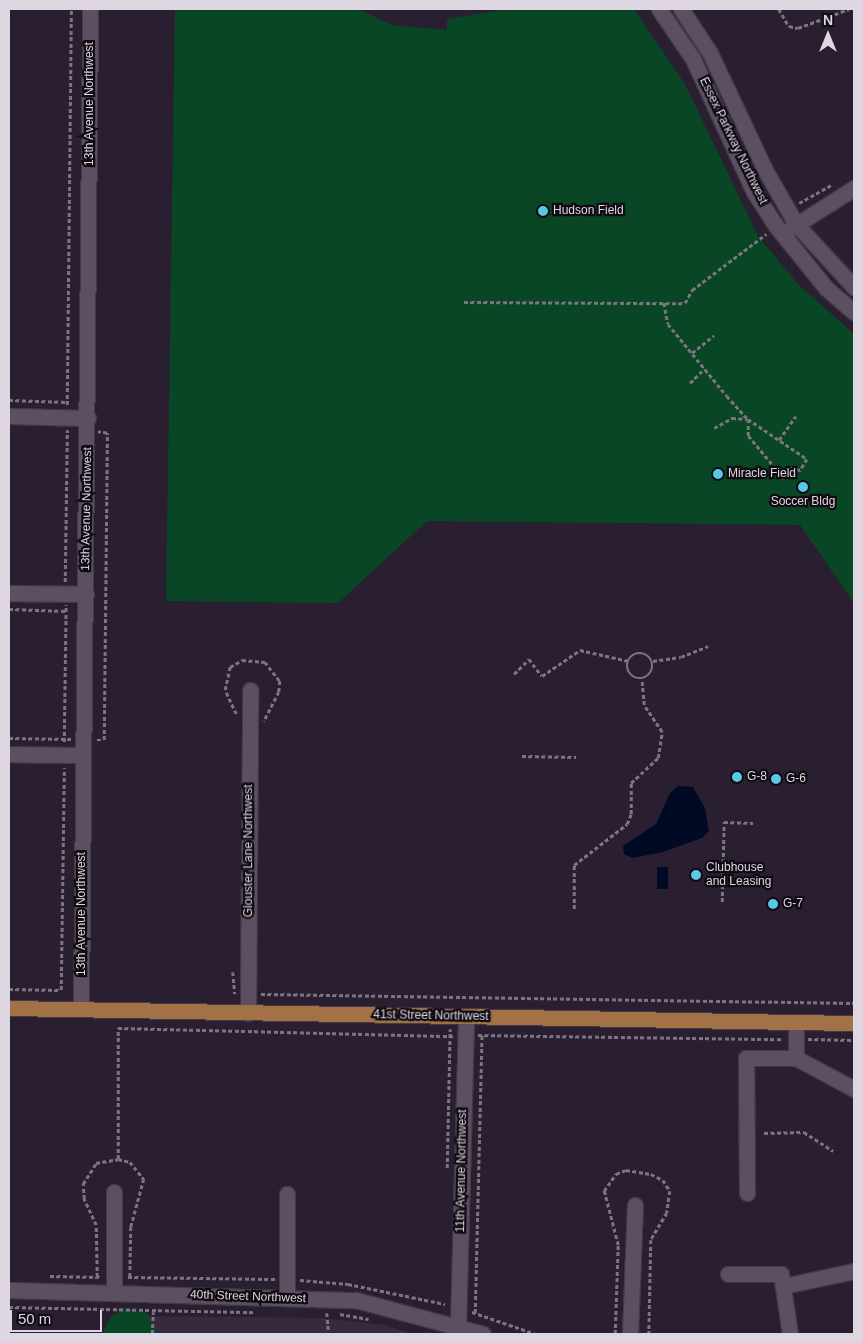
<!DOCTYPE html>
<html>
<head>
<meta charset="utf-8">
<style>
	body { margin:0 }
	#map { position:relative; width:863px; height:1343px; overflow:hidden; background:#2a1f30; font-family:Helvetica,sans-serif }
	div>[style] { position:absolute }
	[style*='--x'] { left:calc(var(--x)*1px); top:calc(var(--y)*1px); width:calc(var(--w)*1px); rotate:calc(var(--a)*1deg) }
	.built>* { inset:0; background:#38293f }
	.green>* { inset:0; background:#094625 }
	.water>* { inset:0; background:#000a25 }
	.path>* { height:2.5px; margin-top:-1.25px; transform-origin:0; background:repeating-linear-gradient(90deg,#7d7482 0 4px,transparent 0 6.5px) }
	.path>.ring { margin:-1.25px; padding:0; box-sizing:content-box; background:none; border:2.5px solid #7d7482; border-radius:50% }
	.roads { filter:drop-shadow(1px 0 #443947) drop-shadow(-1px 0 #443947) drop-shadow(0 1px #443947) drop-shadow(0 -1px #443947) }
	.minor>* { height:15px; margin:-7.5px; padding:0 7.5px; transform-origin:7.5px; border-radius:7.5px; background:#5c4f62 }
	.major>* { height:15px; margin:-7.5px; padding:0 7.5px; transform-origin:7.5px; border-radius:7.5px; background:#a27246 }
	.dots>* { width:14px; height:14px; translate:-50% -50%; box-sizing:border-box; border:2px solid #100b12; border-radius:50% }
	span { translate:-50% -50%; white-space:nowrap; text-align:center; line-height:1.15; -webkit-text-stroke:4.5px #100b12; paint-order:stroke }
	.street-label { font-size:12px; color:#ded6e1 }
	.poi-label { font-size:12px; color:#ded6e1 }
	.left { translate:0 -50%; text-align:left }
	.frame { position:absolute; inset:0; border:10px solid #ded6e1; pointer-events:none }
	.north { position:absolute; left:803px; top:10px; width:50px; height:50px; -webkit-text-stroke:4px #100b12; paint-order:stroke; rotate:0deg; font-size:14px; font-weight:700; line-height:20px; text-align:center; color:#ded6e1 }
	.north::after { content:''; display:block; margin:auto; width:18px; height:22px; background:#ded6e1; clip-path:polygon(50% 0,100% 100%,50% 72%,0 100%) }
	.scale { position:absolute; left:10px; top:1310px; width:92px; height:22px; box-sizing:border-box; border:2px solid #ded6e1; border-top:0; padding-left:6px; font-size:15px; line-height:18px; white-space:nowrap; color:#ded6e1; -webkit-text-stroke:4px #100b12; paint-order:stroke }
</style>
</head>
<body>
<div id="map">
	<div class="built">
		<i style="clip-path:polygon(133px 1316px,321px 1318px,386px 1325px,412px 1334px,133px 1334px)"></i>
	</div>
	<div class="green">
		<i style="clip-path:polygon(175px 9px,358px 9px,392px 25px,447px 30px,447px 19px,508px 9px,634px 9px,685px 84px,758px 236px,798px 284px,854px 334px,854px 603px,800px 525px,427px 521px,338px 603px,166px 601px)"></i>
		<i style="clip-path:polygon(124px 1308px,147px 1313px,158px 1334px,102px 1334px,111px 1317px)"></i>
	</div>
	<div class="water">
		<i style="clip-path:polygon(678px 786px,693px 787px,705px 808px,709px 831px,702px 838px,663px 852px,633px 858px,624px 854px,623px 846px,656px 824px,670px 793px)"></i>
		<i style="clip-path:polygon(657px 867px,668px 867px,668px 889px,657px 889px)"></i>
	</div>
	<div class="path">
		<i style="--x:779;--y:9;--w:20;--a:60"></i>
		<i style="--x:789;--y:26;--w:9;--a:13"></i>
		<i style="--x:798;--y:28;--w:54;--a:-20.4"></i>
		<i style="--x:799;--y:203;--w:37;--a:-29"></i>
		<i style="--x:464;--y:302;--w:221;--a:0.3"></i>
		<i style="--x:685;--y:303;--w:15;--a:-62"></i>
		<i style="--x:692;--y:290;--w:93;--a:-37.1"></i>
		<i style="--x:664;--y:303;--w:21;--a:79"></i>
		<i style="--x:668;--y:324;--w:93;--a:50.7"></i>
		<i style="--x:727;--y:396;--w:31;--a:48"></i>
		<i style="--x:748;--y:419;--w:71;--a:34.1"></i>
		<i style="--x:807;--y:459;--w:14;--a:120"></i>
		<i style="--x:800;--y:471;--w:9;--a:-153"></i>
		<i style="--x:792;--y:467;--w:14;--a:124"></i>
		<i style="--x:784;--y:479;--w:56;--a:-129.9"></i>
		<i style="--x:748;--y:436;--w:17;--a:-90"></i>
		<i style="--x:692;--y:353;--w:28;--a:-39"></i>
		<i style="--x:690;--y:383;--w:20;--a:-45"></i>
		<i style="--x:9;--y:400;--w:58;--a:2"></i>
		<i style="--x:67;--y:405;--w:396;--a:-89.4"></i>
		<i style="--x:714;--y:428;--w:21;--a:-29"></i>
		<i style="--x:732;--y:418;--w:15;--a:4"></i>
		<i style="--x:779;--y:440;--w:29;--a:-55"></i>
		<i style="--x:65;--y:582;--w:152;--a:-89.2"></i>
		<i style="--x:9;--y:609;--w:57;--a:2"></i>
		<i class="ring" style="left:627px;top:653px;width:23.5px;height:23.5px"></i>
		<i style="--x:653;--y:661;--w:28;--a:-8"></i>
		<i style="--x:681;--y:657;--w:29;--a:-22"></i>
		<i style="--x:514;--y:674;--w:21;--a:-45"></i>
		<i style="--x:529;--y:659;--w:21;--a:53"></i>
		<i style="--x:542;--y:676;--w:46;--a:-34.4"></i>
		<i style="--x:580;--y:650;--w:50;--a:12.7"></i>
		<i style="--x:236;--y:714;--w:26;--a:-115"></i>
		<i style="--x:225;--y:690;--w:24;--a:-78"></i>
		<i style="--x:230;--y:667;--w:14;--a:-30"></i>
		<i style="--x:242;--y:660;--w:23;--a:5"></i>
		<i style="--x:265;--y:662;--w:24;--a:52"></i>
		<i style="--x:280;--y:681;--w:11;--a:95"></i>
		<i style="--x:279;--y:692;--w:33;--a:117"></i>
		<i style="--x:9;--y:738;--w:62;--a:0.9"></i>
		<i style="--x:97;--y:740;--w:7;--a:0"></i>
		<i style="--x:104;--y:740;--w:307;--a:-89.4"></i>
		<i style="--x:107;--y:433;--w:9;--a:-174"></i>
		<i style="--x:64;--y:742;--w:137;--a:-89.2"></i>
		<i style="--x:522;--y:756;--w:54;--a:1.1"></i>
		<i style="--x:722;--y:902;--w:80;--a:-88.6"></i>
		<i style="--x:724;--y:822;--w:29;--a:2"></i>
		<i style="--x:574;--y:909;--w:44;--a:-90"></i>
		<i style="--x:574;--y:865;--w:67;--a:-37.7"></i>
		<i style="--x:627;--y:824;--w:11;--a:-68"></i>
		<i style="--x:631;--y:814;--w:31;--a:-90"></i>
		<i style="--x:631;--y:783;--w:37;--a:-43"></i>
		<i style="--x:658;--y:758;--w:26;--a:-81"></i>
		<i style="--x:662;--y:732;--w:32;--a:-124"></i>
		<i style="--x:644;--y:705;--w:25;--a:-95"></i>
		<i style="--x:233;--y:972;--w:22;--a:85"></i>
		<i style="--x:9;--y:989;--w:52;--a:1.1"></i>
		<i style="--x:61;--y:990;--w:222;--a:-89.2"></i>
		<i style="--x:261;--y:994;--w:593;--a:0.87"></i>
		<i style="--x:478;--y:1035;--w:305;--a:0.8"></i>
		<i style="--x:808;--y:1039;--w:46;--a:1.2"></i>
		<i style="--x:764;--y:1133;--w:40;--a:-1.4"></i>
		<i style="--x:804;--y:1132;--w:35;--a:33"></i>
		<i style="--x:118;--y:1159;--w:131;--a:-90"></i>
		<i style="--x:118;--y:1028;--w:335;--a:1.4"></i>
		<i style="--x:447;--y:1168;--w:139;--a:-88.8"></i>
		<i style="--x:50;--y:1276;--w:52;--a:1.1"></i>
		<i style="--x:97;--y:1277;--w:52;--a:-91.1"></i>
		<i style="--x:96;--y:1225;--w:29;--a:-115"></i>
		<i style="--x:84;--y:1199;--w:15;--a:-94"></i>
		<i style="--x:83;--y:1184;--w:25;--a:-58"></i>
		<i style="--x:96;--y:1163;--w:22;--a:-10"></i>
		<i style="--x:118;--y:1159;--w:12;--a:14"></i>
		<i style="--x:130;--y:1162;--w:22;--a:51"></i>
		<i style="--x:144;--y:1179;--w:50;--a:105.2"></i>
		<i style="--x:131;--y:1227;--w:50;--a:91.1"></i>
		<i style="--x:128;--y:1277;--w:147;--a:0.8"></i>
		<i style="--x:300;--y:1280;--w:48;--a:4.8"></i>
		<i style="--x:348;--y:1284;--w:99;--a:11.7"></i>
		<i style="--x:9;--y:1307;--w:246;--a:1.2"></i>
		<i style="--x:472;--y:1312;--w:68;--a:19"></i>
		<i style="--x:327;--y:1313;--w:21;--a:85"></i>
		<i style="--x:475;--y:1313;--w:279;--a:-88.6"></i>
		<i style="--x:340;--y:1314;--w:29;--a:10"></i>
		<i style="--x:152;--y:1334;--w:22;--a:-87"></i>
		<i style="--x:615;--y:1334;--w:89;--a:-88.1"></i>
		<i style="--x:618;--y:1245;--w:56;--a:-104.5"></i>
		<i style="--x:604;--y:1191;--w:21;--a:-55"></i>
		<i style="--x:616;--y:1174;--w:11;--a:-22"></i>
		<i style="--x:626;--y:1170;--w:25;--a:9"></i>
		<i style="--x:651;--y:1174;--w:13;--a:27"></i>
		<i style="--x:663;--y:1180;--w:13;--a:58"></i>
		<i style="--x:670;--y:1191;--w:22;--a:98"></i>
		<i style="--x:667;--y:1213;--w:31;--a:121"></i>
		<i style="--x:651;--y:1240;--w:94;--a:91.2"></i>
	</div>
	<div class="roads">
		<div class="minor">
			<i style="--x:659;--y:9;--w:60;--a:55.8"></i>
			<i style="--x:693;--y:59;--w:146;--a:65.4"></i>
			<i style="--x:754;--y:192;--w:40;--a:57.1"></i>
			<i style="--x:776;--y:226;--w:80;--a:51.1"></i>
			<i style="--x:826;--y:288;--w:37;--a:41"></i>
			<i style="--x:681;--y:9;--w:53;--a:56.6"></i>
			<i style="--x:710;--y:53;--w:129;--a:64.8"></i>
			<i style="--x:765;--y:170;--w:62;--a:60.1"></i>
			<i style="--x:796;--y:224;--w:86;--a:47.4"></i>
			<i style="--x:788;--y:230;--w:78;--a:-32.5"></i>
			<i style="--x:9;--y:416;--w:79;--a:1.5"></i>
			<i style="--x:9;--y:593;--w:77;--a:0.7"></i>
			<i style="--x:9;--y:754;--w:74;--a:0.8"></i>
			<i style="--x:81;--y:1009;--w:1000;--a:-89.48"></i>
			<i style="--x:248;--y:1013;--w:323;--a:-89.6"></i>
			<i style="--x:796;--y:1022;--w:36;--a:90"></i>
			<i style="--x:114;--y:1192;--w:100;--a:90"></i>
			<i style="--x:747;--y:1193;--w:135;--a:-90.4"></i>
			<i style="--x:746;--y:1058;--w:50;--a:0"></i>
			<i style="--x:796;--y:1058;--w:66;--a:28.1"></i>
			<i style="--x:728;--y:1274;--w:53;--a:0"></i>
			<i style="--x:781;--y:1274;--w:61;--a:81.5"></i>
			<i style="--x:783;--y:1286;--w:73;--a:-11.9"></i>
			<i style="--x:9;--y:1290;--w:347;--a:1.7"></i>
			<i style="--x:356;--y:1300;--w:131;--a:15"></i>
			<i style="--x:287;--y:1298;--w:104;--a:-90"></i>
			<i style="--x:458;--y:1326;--w:309;--a:-88.5"></i>
			<i style="--x:630;--y:1334;--w:129;--a:-87.8"></i>
		</div>
		<div class="major">
			<i style="--x:9;--y:1008;--w:845;--a:1.02"></i>
		</div>
	</div>
	<div class="dots">
		<i style="left:543px;top:211px;background:#58c8e4"></i>
		<i style="left:718px;top:474px;background:#58c8e4"></i>
		<i style="left:803px;top:487px;background:#58c8e4"></i>
		<i style="left:737px;top:777px;background:#58c8e4"></i>
		<i style="left:776px;top:779px;background:#58c8e4"></i>
		<i style="left:696px;top:875px;background:#58c8e4"></i>
		<i style="left:773px;top:904px;background:#58c8e4"></i>
	</div>
	<div class="street-label">
		<span style="left:90px;top:104px;rotate:-90deg">13th Avenue Northwest</span>
		<span style="left:733px;top:141px;rotate:64deg">Essex Parkway Northwest</span>
		<span style="left:87px;top:509px;rotate:-89deg">13th Avenue Northwest</span>
		<span style="left:249px;top:851px;rotate:-90deg">Glouster Lane Northwest</span>
		<span style="left:82px;top:914px;rotate:-90deg">13th Avenue Northwest</span>
		<span style="left:431px;top:1016px;rotate:1deg">41st Street Northwest</span>
		<span style="left:462px;top:1171px;rotate:-89deg">11th Avenue Northwest</span>
		<span style="left:248px;top:1297px;rotate:2deg">40th Street Northwest</span>
	</div>
	<div class="poi-label">
		<span class="left" style="left:553px;top:211px">Hudson Field</span>
		<span class="left" style="left:728px;top:474px">Miracle Field</span>
		<span style="left:803px;top:502px">Soccer Bldg</span>
		<span class="left" style="left:747px;top:777px">G-8</span>
		<span class="left" style="left:786px;top:779px">G-6</span>
		<span class="left" style="left:706px;top:875px">Clubhouse<br>and Leasing</span>
		<span class="left" style="left:783px;top:904px">G-7</span>
	</div>
	<div class="frame"></div>
	<div class="north">N</div>
	<div class="scale">50 m</div>
</div>
</body>
</html>
